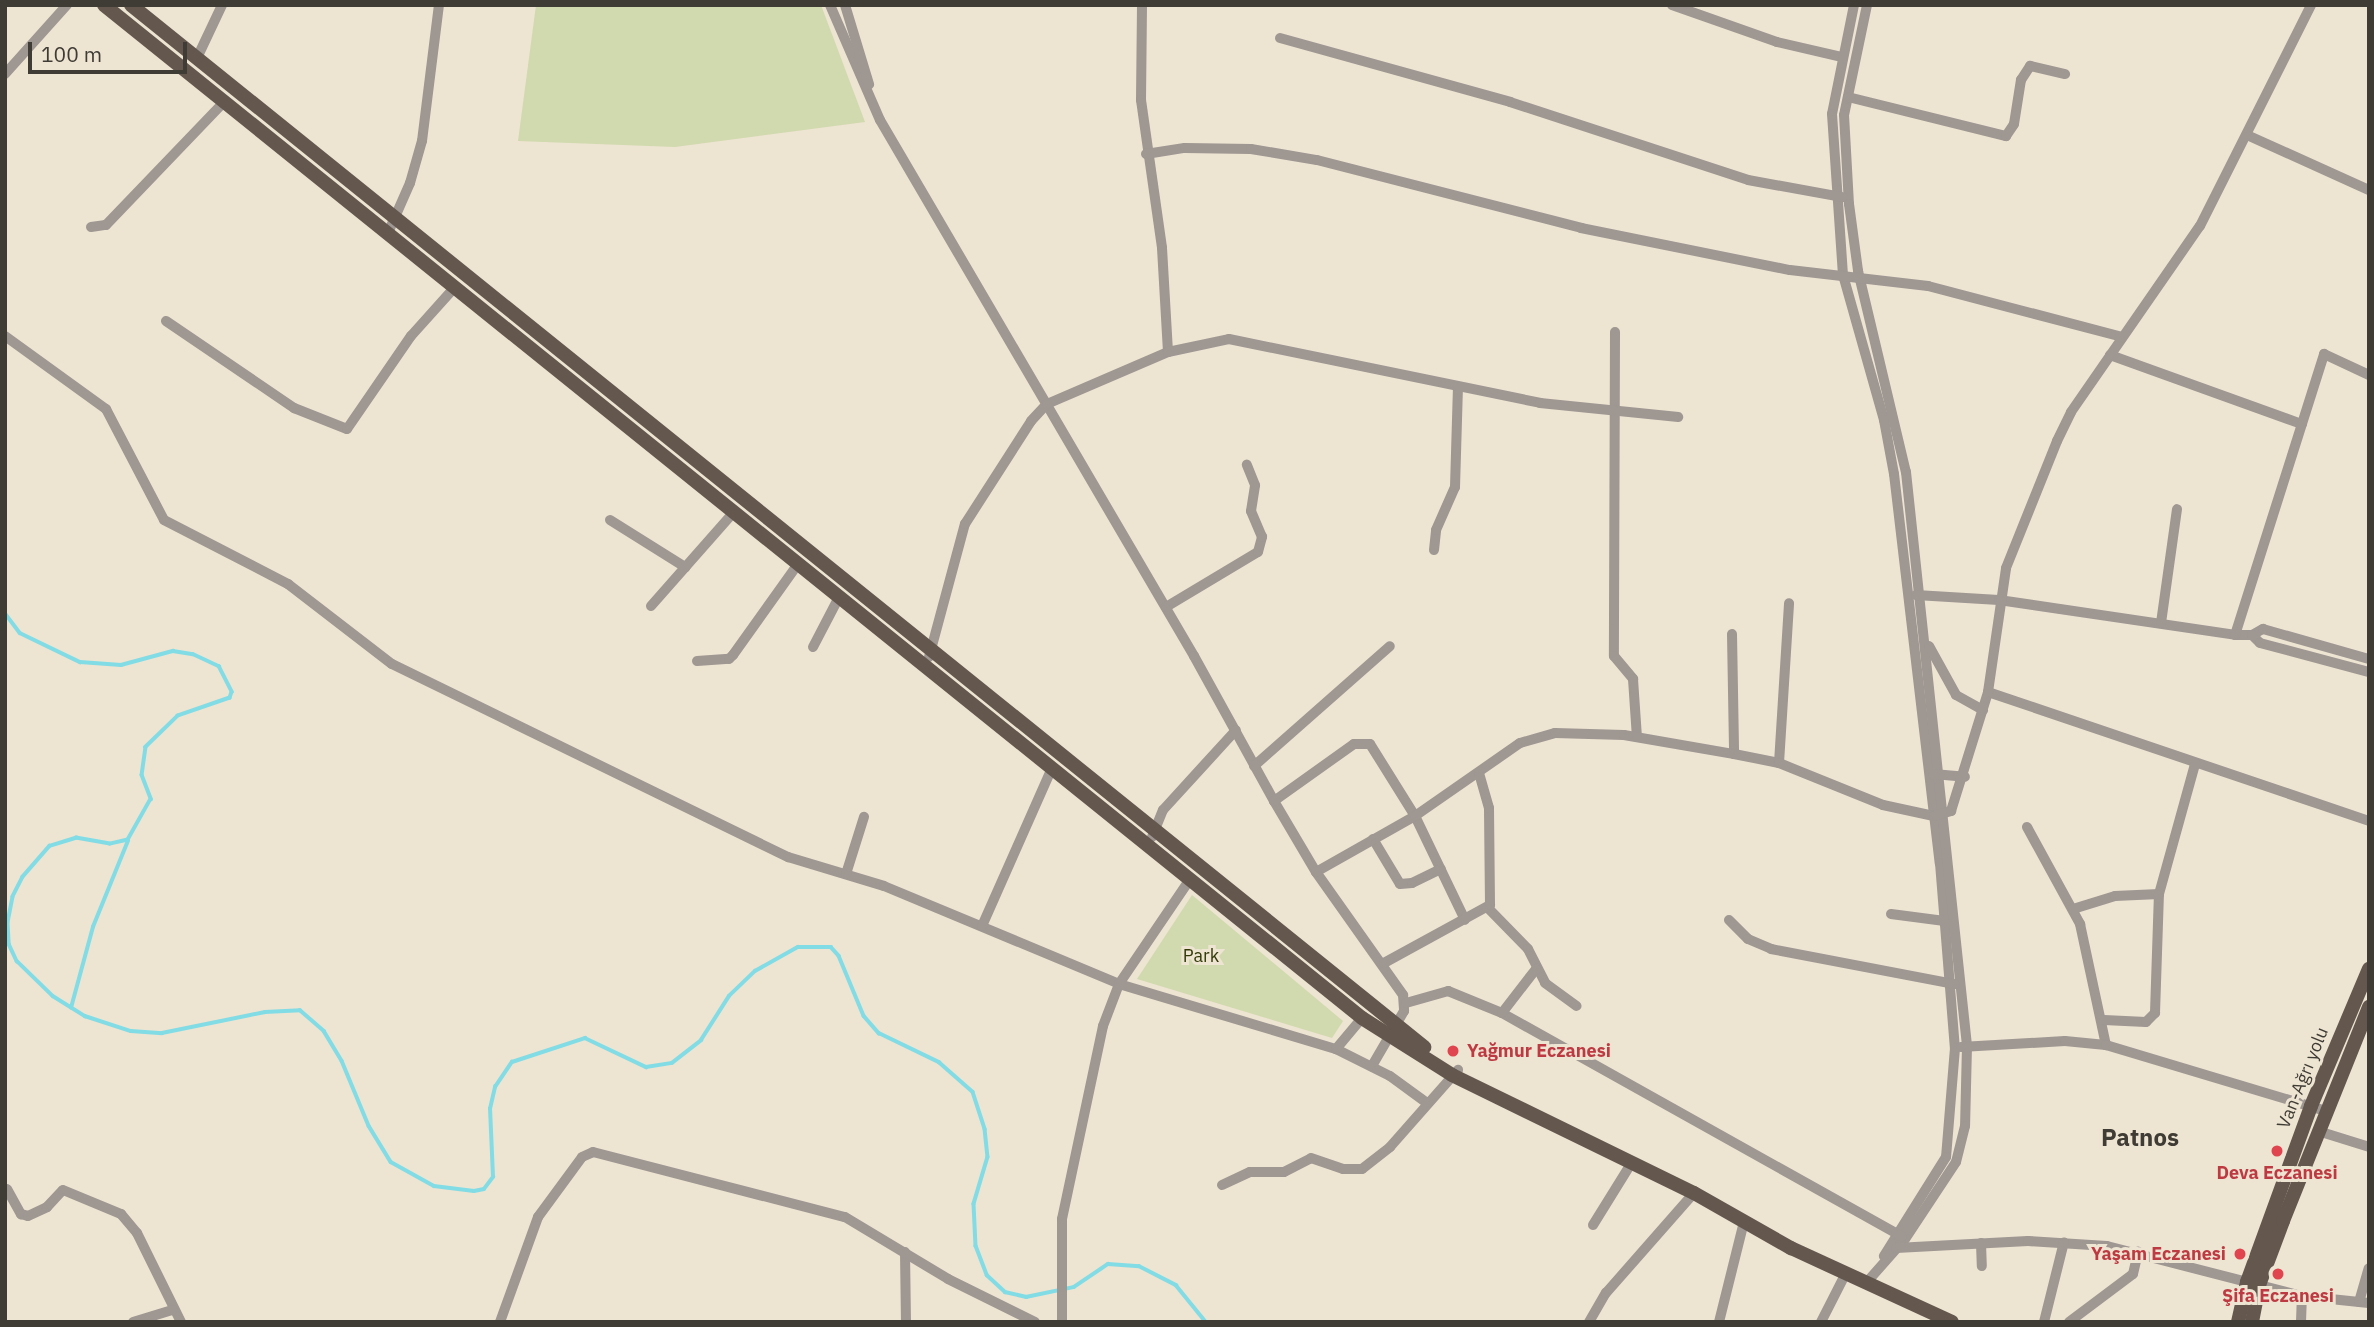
<!DOCTYPE html>
<html>
<head>
<meta charset="utf-8">
<style>
	body { margin:0 }
	#map { position:relative; width:2374px; height:1327px; overflow:hidden; background:#eee4d2; font-family:"IBM Plex Sans",sans-serif }
	div>[style] { position:absolute }
	[style*='--x'] { left:calc(var(--x)*1px); top:calc(var(--y)*1px); width:calc(var(--w)*1px); rotate:calc(var(--a)*1deg) }
	.green>* { inset:0; background:#d0daae }
	.stream>* { height:3.5px; margin:-1.75px; padding:0 1.75px; transform-origin:1.75px; border-radius:1.75px; background:#82dce5 }
	.minor>* { height:10px; margin:-5px; padding:0 5px; transform-origin:5px; border-radius:5px; background:#9e9792 }
	.major>* { height:14px; margin:-7px; padding:0 7px; transform-origin:7px; border-radius:7px; background:#64584e }
	.dots>* { width:19px; height:19px; translate:-50% -50%; box-sizing:border-box; border:4px solid #eee4d2; border-radius:50% }
	span { translate:-50% -50%; white-space:nowrap; text-align:center; line-height:1.15; -webkit-text-stroke:6px #eee4d2; paint-order:stroke }
	.park-label { font-size:18px; color:#323a08 }
	.health-label { font-size:18px; color:#be3a42; font-weight:700 }
	.left { translate:0 -50%; text-align:left }
	.right { translate:-100% -50%; text-align:right }
	.street-label { font-size:18px; color:#3f3c35 }
	.district-label { font-size:24px; color:#3f3c35; font-weight:700 }
	.frame { position:absolute; inset:0; border:7px solid #3f3c35; pointer-events:none }
	.scale { position:absolute; left:28px; top:42px; width:159px; height:32px; box-sizing:border-box; border:4px solid #3f3c35; border-top:0; padding-left:9px; font-size:21px; line-height:24px; white-space:nowrap; color:#3f3c35; -webkit-text-stroke:5px #eee4d2; paint-order:stroke }
</style>
</head>
<body>
<div id="map">
	<div class="green">
		<i style="clip-path:polygon(536px 5px,821px 5px,865px 122px,675px 147px,518px 141px)"></i>
		<i style="clip-path:polygon(1192px 895px,1343px 1021px,1332px 1038px,1137px 979px)"></i>
	</div>
	<div class="stream">
		<i style="--x:5;--y:613;--w:25;--a:53"></i>
		<i style="--x:20;--y:633;--w:67;--a:25.8"></i>
		<i style="--x:80;--y:662;--w:41;--a:4.2"></i>
		<i style="--x:121;--y:665;--w:54;--a:-15.1"></i>
		<i style="--x:173;--y:651;--w:20;--a:9"></i>
		<i style="--x:193;--y:654;--w:29;--a:25"></i>
		<i style="--x:219;--y:666;--w:29;--a:63"></i>
		<i style="--x:232;--y:692;--w:6;--a:108"></i>
		<i style="--x:230;--y:698;--w:55;--a:160.9"></i>
		<i style="--x:178;--y:716;--w:45;--a:135.9"></i>
		<i style="--x:146;--y:747;--w:28;--a:98"></i>
		<i style="--x:142;--y:775;--w:26;--a:69"></i>
		<i style="--x:151;--y:799;--w:47;--a:119.3"></i>
		<i style="--x:128;--y:840;--w:18;--a:167"></i>
		<i style="--x:110;--y:844;--w:34;--a:-170"></i>
		<i style="--x:77;--y:838;--w:28;--a:163"></i>
		<i style="--x:50;--y:846;--w:41;--a:131.1"></i>
		<i style="--x:23;--y:877;--w:22;--a:117"></i>
		<i style="--x:13;--y:897;--w:25;--a:101"></i>
		<i style="--x:8;--y:922;--w:22;--a:87"></i>
		<i style="--x:9;--y:944;--w:19;--a:65"></i>
		<i style="--x:17;--y:961;--w:50;--a:44.2"></i>
		<i style="--x:53;--y:996;--w:38;--a:32"></i>
		<i style="--x:85;--y:1016;--w:48;--a:18.1"></i>
		<i style="--x:131;--y:1031;--w:31;--a:4"></i>
		<i style="--x:162;--y:1033;--w:105;--a:-11.5"></i>
		<i style="--x:265;--y:1012;--w:35;--a:-3"></i>
		<i style="--x:300;--y:1010;--w:32;--a:41"></i>
		<i style="--x:324;--y:1031;--w:35;--a:59"></i>
		<i style="--x:342;--y:1061;--w:70;--a:67.4"></i>
		<i style="--x:369;--y:1126;--w:42;--a:58.6"></i>
		<i style="--x:391;--y:1162;--w:49;--a:29.2"></i>
		<i style="--x:434;--y:1186;--w:40;--a:7.1"></i>
		<i style="--x:474;--y:1191;--w:10;--a:-11"></i>
		<i style="--x:484;--y:1189;--w:15;--a:-53"></i>
		<i style="--x:493;--y:1177;--w:68;--a:-92.5"></i>
		<i style="--x:490;--y:1109;--w:23;--a:-77"></i>
		<i style="--x:495;--y:1087;--w:30;--a:-56"></i>
		<i style="--x:512;--y:1062;--w:77;--a:-18.2"></i>
		<i style="--x:585;--y:1038;--w:68;--a:25.4"></i>
		<i style="--x:646;--y:1067;--w:26;--a:-9"></i>
		<i style="--x:672;--y:1063;--w:37;--a:-38"></i>
		<i style="--x:701;--y:1040;--w:52;--a:-57.5"></i>
		<i style="--x:729;--y:996;--w:36;--a:-44"></i>
		<i style="--x:755;--y:971;--w:49;--a:-29.2"></i>
		<i style="--x:798;--y:947;--w:33;--a:0"></i>
		<i style="--x:831;--y:947;--w:12;--a:48"></i>
		<i style="--x:839;--y:956;--w:65;--a:67.4"></i>
		<i style="--x:864;--y:1016;--w:23;--a:49"></i>
		<i style="--x:879;--y:1033;--w:67;--a:25.8"></i>
		<i style="--x:939;--y:1062;--w:45;--a:41.4"></i>
		<i style="--x:973;--y:1092;--w:39;--a:72"></i>
		<i style="--x:985;--y:1129;--w:28;--a:84"></i>
		<i style="--x:988;--y:1157;--w:49;--a:106.6"></i>
		<i style="--x:974;--y:1204;--w:42;--a:87.3"></i>
		<i style="--x:976;--y:1246;--w:31;--a:69"></i>
		<i style="--x:987;--y:1275;--w:25;--a:43"></i>
		<i style="--x:1005;--y:1292;--w:22;--a:13"></i>
		<i style="--x:1026;--y:1297;--w:49;--a:-11.8"></i>
		<i style="--x:1074;--y:1287;--w:41;--a:-34.1"></i>
		<i style="--x:1108;--y:1264;--w:31;--a:4"></i>
		<i style="--x:1139;--y:1266;--w:42;--a:27.2"></i>
		<i style="--x:1176;--y:1285;--w:48;--a:51"></i>
		<i style="--x:71;--y:1008;--w:84;--a:-74.8"></i>
		<i style="--x:93;--y:927;--w:93;--a:-67.9"></i>
	</div>
	<div class="minor">
		<i style="--x:830;--y:5;--w:125;--a:66.5"></i>
		<i style="--x:880;--y:120;--w:621;--a:59.64"></i>
		<i style="--x:1194;--y:656;--w:166;--a:61.1"></i>
		<i style="--x:1274;--y:801;--w:82;--a:59.4"></i>
		<i style="--x:1316;--y:872;--w:151;--a:54.7"></i>
		<i style="--x:1403;--y:995;--w:16;--a:86"></i>
		<i style="--x:1404;--y:1011;--w:64;--a:120.2"></i>
		<i style="--x:845;--y:5;--w:83;--a:73.1"></i>
		<i style="--x:1142;--y:5;--w:95;--a:90.6"></i>
		<i style="--x:1141;--y:100;--w:149;--a:81.9"></i>
		<i style="--x:1162;--y:248;--w:104;--a:86.7"></i>
		<i style="--x:1672;--y:5;--w:111;--a:19.4"></i>
		<i style="--x:1777;--y:42;--w:67;--a:13"></i>
		<i style="--x:1854;--y:5;--w:111;--a:101.4"></i>
		<i style="--x:1832;--y:114;--w:161;--a:86.1"></i>
		<i style="--x:1843;--y:275;--w:151;--a:74.2"></i>
		<i style="--x:1884;--y:420;--w:55;--a:79.5"></i>
		<i style="--x:1894;--y:474;--w:392;--a:83.3"></i>
		<i style="--x:1940;--y:863;--w:186;--a:85.4"></i>
		<i style="--x:1955;--y:1048;--w:109;--a:94.7"></i>
		<i style="--x:1946;--y:1157;--w:117;--a:122.1"></i>
		<i style="--x:1867;--y:5;--w:112;--a:101.8"></i>
		<i style="--x:1844;--y:115;--w:89;--a:86.8"></i>
		<i style="--x:1849;--y:204;--w:68;--a:82.3"></i>
		<i style="--x:1858;--y:271;--w:207;--a:76.6"></i>
		<i style="--x:1906;--y:472;--w:577;--a:83.93"></i>
		<i style="--x:1967;--y:1046;--w:80;--a:91.4"></i>
		<i style="--x:1965;--y:1126;--w:37;--a:104"></i>
		<i style="--x:1956;--y:1162;--w:92;--a:123.5"></i>
		<i style="--x:1905;--y:1239;--w:57;--a:131.5"></i>
		<i style="--x:1280;--y:38;--w:239;--a:15.5"></i>
		<i style="--x:1510;--y:102;--w:250;--a:18.1"></i>
		<i style="--x:1748;--y:180;--w:96;--a:10.3"></i>
		<i style="--x:197;--y:58;--w:59;--a:-64.7"></i>
		<i style="--x:5;--y:74;--w:93;--a:-48.1"></i>
		<i style="--x:1848;--y:97;--w:163;--a:13.9"></i>
		<i style="--x:2006;--y:136;--w:14;--a:-56"></i>
		<i style="--x:2014;--y:124;--w:45;--a:-81"></i>
		<i style="--x:2021;--y:80;--w:17;--a:-57"></i>
		<i style="--x:2030;--y:66;--w:36;--a:13"></i>
		<i style="--x:2247;--y:135;--w:134;--a:24.3"></i>
		<i style="--x:1146;--y:154;--w:39;--a:-9"></i>
		<i style="--x:1185;--y:148;--w:66;--a:0.9"></i>
		<i style="--x:1251;--y:149;--w:67;--a:9.5"></i>
		<i style="--x:1317;--y:160;--w:273;--a:14.4"></i>
		<i style="--x:1581;--y:228;--w:213;--a:11.4"></i>
		<i style="--x:1790;--y:270;--w:139;--a:6.6"></i>
		<i style="--x:1928;--y:286;--w:201;--a:14.7"></i>
		<i style="--x:91;--y:227;--w:15;--a:-8"></i>
		<i style="--x:106;--y:225;--w:172;--a:-46.2"></i>
		<i style="--x:388;--y:233;--w:55;--a:-66.3"></i>
		<i style="--x:410;--y:183;--w:44;--a:-74.1"></i>
		<i style="--x:422;--y:141;--w:137;--a:-82.9"></i>
		<i style="--x:166;--y:321;--w:155;--a:34.2"></i>
		<i style="--x:294;--y:408;--w:57;--a:21.6"></i>
		<i style="--x:347;--y:429;--w:113;--a:-55.5"></i>
		<i style="--x:411;--y:336;--w:66;--a:-48.1"></i>
		<i style="--x:1615;--y:332;--w:324;--a:90.2"></i>
		<i style="--x:1614;--y:656;--w:30;--a:50"></i>
		<i style="--x:1633;--y:679;--w:58;--a:86.1"></i>
		<i style="--x:5;--y:336;--w:125;--a:35.9"></i>
		<i style="--x:106;--y:409;--w:125;--a:62.4"></i>
		<i style="--x:164;--y:520;--w:140;--a:27.3"></i>
		<i style="--x:288;--y:584;--w:131;--a:37.6"></i>
		<i style="--x:392;--y:664;--w:441;--a:26"></i>
		<i style="--x:788;--y:857;--w:100;--a:16.8"></i>
		<i style="--x:884;--y:886;--w:255;--a:22.6"></i>
		<i style="--x:1119;--y:984;--w:227;--a:16.7"></i>
		<i style="--x:1336;--y:1049;--w:60;--a:26.6"></i>
		<i style="--x:1390;--y:1076;--w:46;--a:36.1"></i>
		<i style="--x:2110;--y:355;--w:204;--a:19.8"></i>
		<i style="--x:610;--y:520;--w:89;--a:32.1"></i>
		<i style="--x:1434;--y:550;--w:20;--a:-84"></i>
		<i style="--x:1436;--y:530;--w:47;--a:-66.2"></i>
		<i style="--x:1455;--y:487;--w:100;--a:-88.3"></i>
		<i style="--x:1916;--y:595;--w:83;--a:3.4"></i>
		<i style="--x:1999;--y:600;--w:239;--a:8.4"></i>
		<i style="--x:2235;--y:635;--w:17;--a:0"></i>
		<i style="--x:2252;--y:635;--w:13;--a:-29"></i>
		<i style="--x:2263;--y:629;--w:110;--a:15.8"></i>
		<i style="--x:651;--y:606;--w:125;--a:-48.6"></i>
		<i style="--x:1166;--y:607;--w:107;--a:-30.9"></i>
		<i style="--x:1258;--y:552;--w:16;--a:-75"></i>
		<i style="--x:1262;--y:537;--w:28;--a:-113"></i>
		<i style="--x:1251;--y:511;--w:26;--a:-81"></i>
		<i style="--x:1255;--y:485;--w:22;--a:-112"></i>
		<i style="--x:2161;--y:623;--w:115;--a:-82"></i>
		<i style="--x:1732;--y:634;--w:120;--a:89"></i>
		<i style="--x:2235;--y:635;--w:295;--a:-72.4"></i>
		<i style="--x:2324;--y:354;--w:50;--a:25"></i>
		<i style="--x:2252;--y:635;--w:11;--a:45"></i>
		<i style="--x:2260;--y:643;--w:113;--a:14.9"></i>
		<i style="--x:1929;--y:646;--w:56;--a:61.1"></i>
		<i style="--x:1956;--y:695;--w:31;--a:29"></i>
		<i style="--x:813;--y:647;--w:56;--a:-62.5"></i>
		<i style="--x:929;--y:657;--w:138;--a:-74.9"></i>
		<i style="--x:965;--y:524;--w:122;--a:-57.3"></i>
		<i style="--x:1031;--y:421;--w:23;--a:-47"></i>
		<i style="--x:1047;--y:404;--w:132;--a:-23.3"></i>
		<i style="--x:1168;--y:352;--w:62;--a:-12"></i>
		<i style="--x:1229;--y:339;--w:318;--a:11.6"></i>
		<i style="--x:1540;--y:403;--w:139;--a:5.8"></i>
		<i style="--x:697;--y:661;--w:32;--a:-4"></i>
		<i style="--x:729;--y:659;--w:6;--a:-45"></i>
		<i style="--x:733;--y:655;--w:112;--a:-54.5"></i>
		<i style="--x:1988;--y:692;--w:402;--a:18.7"></i>
		<i style="--x:1779;--y:763;--w:160;--a:-86.4"></i>
		<i style="--x:1254;--y:766;--w:181;--a:-41.4"></i>
		<i style="--x:1933;--y:774;--w:32;--a:5"></i>
		<i style="--x:1274;--y:801;--w:98;--a:-35.5"></i>
		<i style="--x:1354;--y:744;--w:16;--a:0"></i>
		<i style="--x:1370;--y:744;--w:85;--a:58"></i>
		<i style="--x:1415;--y:816;--w:115;--a:64.3"></i>
		<i style="--x:2027;--y:827;--w:111;--a:61.3"></i>
		<i style="--x:2080;--y:924;--w:124;--a:77.9"></i>
		<i style="--x:1152;--y:837;--w:29;--a:-68"></i>
		<i style="--x:1163;--y:810;--w:108;--a:-47.6"></i>
		<i style="--x:1373;--y:839;--w:52;--a:59"></i>
		<i style="--x:1400;--y:884;--w:12;--a:-5"></i>
		<i style="--x:1412;--y:883;--w:32;--a:-26"></i>
		<i style="--x:1316;--y:872;--w:114;--a:-29.5"></i>
		<i style="--x:1415;--y:816;--w:128;--a:-34.8"></i>
		<i style="--x:1520;--y:743;--w:36;--a:-16"></i>
		<i style="--x:1555;--y:733;--w:69;--a:1.7"></i>
		<i style="--x:1624;--y:735;--w:112;--a:9.8"></i>
		<i style="--x:1734;--y:754;--w:46;--a:11.3"></i>
		<i style="--x:1779;--y:763;--w:112;--a:22"></i>
		<i style="--x:1883;--y:805;--w:52;--a:12.2"></i>
		<i style="--x:1934;--y:816;--w:18;--a:-16"></i>
		<i style="--x:1951;--y:811;--w:125;--a:-72.7"></i>
		<i style="--x:1988;--y:692;--w:125;--a:-81.7"></i>
		<i style="--x:2006;--y:568;--w:137;--a:-68.1"></i>
		<i style="--x:2057;--y:441;--w:32;--a:-64"></i>
		<i style="--x:2071;--y:412;--w:226;--a:-55.3"></i>
		<i style="--x:2200;--y:226;--w:247;--a:-63.3"></i>
		<i style="--x:846;--y:874;--w:60;--a:-72.5"></i>
		<i style="--x:1488;--y:908;--w:57;--a:45.7"></i>
		<i style="--x:1528;--y:949;--w:38;--a:63"></i>
		<i style="--x:1545;--y:983;--w:39;--a:36"></i>
		<i style="--x:2073;--y:909;--w:44;--a:-17.2"></i>
		<i style="--x:2115;--y:896;--w:44;--a:-2.6"></i>
		<i style="--x:1891;--y:914;--w:54;--a:7.4"></i>
		<i style="--x:1729;--y:920;--w:27;--a:45"></i>
		<i style="--x:1748;--y:939;--w:25;--a:23"></i>
		<i style="--x:1771;--y:949;--w:187;--a:10.8"></i>
		<i style="--x:982;--y:926;--w:173;--a:-66.1"></i>
		<i style="--x:1384;--y:963;--w:121;--a:-28.7"></i>
		<i style="--x:1490;--y:905;--w:97;--a:-90.6"></i>
		<i style="--x:1489;--y:808;--w:35;--a:-106"></i>
		<i style="--x:1406;--y:1003;--w:44;--a:-15.9"></i>
		<i style="--x:1448;--y:991;--w:58;--a:22.2"></i>
		<i style="--x:1502;--y:1013;--w:458;--a:29.2"></i>
		<i style="--x:1502;--y:1013;--w:56;--a:-52.3"></i>
		<i style="--x:2104;--y:1020;--w:42;--a:2.7"></i>
		<i style="--x:2146;--y:1022;--w:13;--a:-45"></i>
		<i style="--x:2155;--y:1013;--w:119;--a:-88.1"></i>
		<i style="--x:2159;--y:894;--w:135;--a:-74.5"></i>
		<i style="--x:1961;--y:1047;--w:104;--a:-3.3"></i>
		<i style="--x:2065;--y:1041;--w:41;--a:5.6"></i>
		<i style="--x:2106;--y:1045;--w:230;--a:16.7"></i>
		<i style="--x:1336;--y:1049;--w:40;--a:-50"></i>
		<i style="--x:2318;--y:1131;--w:53;--a:17.4"></i>
		<i style="--x:1222;--y:1185;--w:31;--a:-25"></i>
		<i style="--x:1250;--y:1172;--w:34;--a:0"></i>
		<i style="--x:1284;--y:1172;--w:30;--a:-27"></i>
		<i style="--x:1311;--y:1158;--w:34;--a:19"></i>
		<i style="--x:1343;--y:1169;--w:19;--a:0"></i>
		<i style="--x:1362;--y:1169;--w:36;--a:-38"></i>
		<i style="--x:1390;--y:1147;--w:103;--a:-48.6"></i>
		<i style="--x:7;--y:1189;--w:29;--a:61"></i>
		<i style="--x:21;--y:1214;--w:7;--a:16"></i>
		<i style="--x:28;--y:1216;--w:21;--a:-25"></i>
		<i style="--x:47;--y:1207;--w:23;--a:-47"></i>
		<i style="--x:63;--y:1190;--w:63;--a:22.5"></i>
		<i style="--x:121;--y:1214;--w:25;--a:50"></i>
		<i style="--x:137;--y:1233;--w:99;--a:63.7"></i>
		<i style="--x:1593;--y:1225;--w:74;--a:-58.2"></i>
		<i style="--x:1981;--y:1243;--w:23;--a:88"></i>
		<i style="--x:1896;--y:1248;--w:132;--a:-3"></i>
		<i style="--x:2028;--y:1241;--w:79;--a:3.6"></i>
		<i style="--x:2107;--y:1246;--w:201;--a:14.4"></i>
		<i style="--x:2302;--y:1296;--w:67;--a:6"></i>
		<i style="--x:905;--y:1252;--w:70;--a:89.2"></i>
		<i style="--x:2359;--y:1302;--w:35;--a:-74"></i>
		<i style="--x:133;--y:1322;--w:41;--a:-17.1"></i>
		<i style="--x:500;--y:1322;--w:112;--a:-70.1"></i>
		<i style="--x:538;--y:1217;--w:74;--a:-53.7"></i>
		<i style="--x:582;--y:1157;--w:12;--a:-24"></i>
		<i style="--x:593;--y:1152;--w:260;--a:14.5"></i>
		<i style="--x:845;--y:1217;--w:120;--a:31"></i>
		<i style="--x:948;--y:1279;--w:97;--a:26.3"></i>
		<i style="--x:1062;--y:1322;--w:103;--a:-90"></i>
		<i style="--x:1062;--y:1219;--w:197;--a:-78"></i>
		<i style="--x:1103;--y:1026;--w:45;--a:-69.1"></i>
		<i style="--x:1119;--y:984;--w:127;--a:-55.9"></i>
		<i style="--x:1589;--y:1322;--w:34;--a:-60"></i>
		<i style="--x:1606;--y:1293;--w:133;--a:-48.7"></i>
		<i style="--x:1719;--y:1322;--w:103;--a:-76"></i>
		<i style="--x:1821;--y:1322;--w:55;--a:-63"></i>
		<i style="--x:2044;--y:1322;--w:82;--a:-76"></i>
		<i style="--x:2069;--y:1322;--w:80;--a:-36.9"></i>
		<i style="--x:2133;--y:1274;--w:23;--a:-77"></i>
		<i style="--x:2301;--y:1322;--w:26;--a:-88"></i>
	</div>
	<div class="major">
		<i style="--x:104;--y:5;--w:1615;--a:38.84"></i>
		<i style="--x:1362;--y:1018;--w:107;--a:32.3"></i>
		<i style="--x:1452;--y:1075;--w:269;--a:26"></i>
		<i style="--x:1694;--y:1193;--w:112;--a:29.6"></i>
		<i style="--x:1791;--y:1248;--w:177;--a:24.7"></i>
		<i style="--x:131;--y:5;--w:1661;--a:38.86"></i>
		<i style="--x:2238;--y:1322;--w:41;--a:-77.3"></i>
		<i style="--x:2247;--y:1282;--w:187;--a:-70"></i>
		<i style="--x:2311;--y:1106;--w:149;--a:-67.1"></i>
		<i style="--x:2252;--y:1322;--w:38;--a:-79"></i>
		<i style="--x:2259;--y:1285;--w:68;--a:-69.4"></i>
		<i style="--x:2283;--y:1221;--w:231;--a:-68.1"></i>
	</div>
	<div class="dots">
		<i style="left:1453px;top:1051px;background:#e0444e"></i>
		<i style="left:2277px;top:1151px;background:#e0444e"></i>
		<i style="left:2240px;top:1254px;background:#e0444e"></i>
		<i style="left:2278px;top:1274px;background:#e0444e"></i>
	</div>
	<div class="park-label">
		<span style="left:1201px;top:956px">Park</span>
	</div>
	<div class="health-label">
		<span class="left" style="left:1467px;top:1051px">Yağmur Eczanesi</span>
		<span style="left:2277px;top:1173px">Deva Eczanesi</span>
		<span class="right" style="left:2226px;top:1254px">Yaşam Eczanesi</span>
		<span style="left:2278px;top:1296px">Şifa Eczanesi</span>
	</div>
	<div class="street-label">
		<span style="left:2303px;top:1078px;rotate:-68deg">Van-Ağrı yolu</span>
	</div>
	<div class="district-label">
		<span style="left:2140px;top:1138px">Patnos</span>
	</div>
	<div class="frame"></div>
	<div class="scale">100 m</div>
</div>
</body>
</html>
